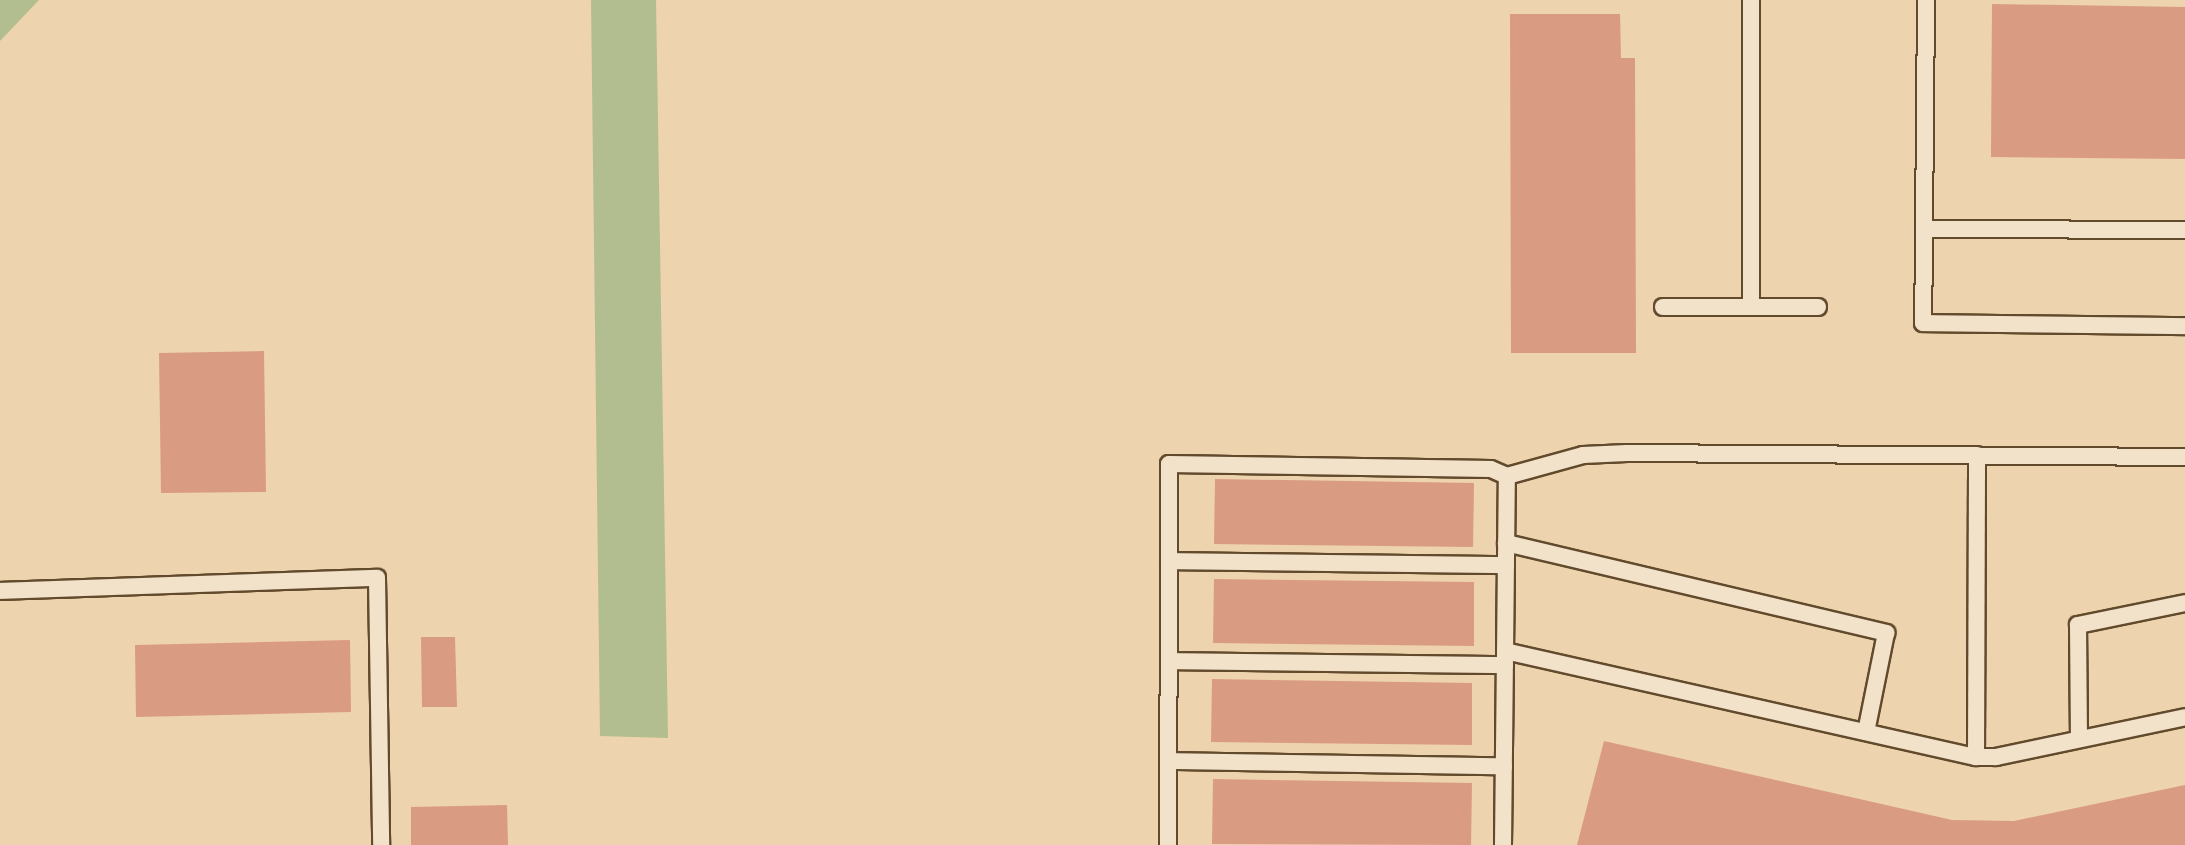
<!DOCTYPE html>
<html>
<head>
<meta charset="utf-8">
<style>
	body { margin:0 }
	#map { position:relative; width:2185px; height:845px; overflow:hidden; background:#edd3ae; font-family:"Libre Bodoni",serif }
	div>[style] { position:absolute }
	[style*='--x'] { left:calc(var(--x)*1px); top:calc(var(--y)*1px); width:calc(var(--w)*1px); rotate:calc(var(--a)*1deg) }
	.green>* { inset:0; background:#b2be8f }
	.building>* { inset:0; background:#da9b83 }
	.roads { filter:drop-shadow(2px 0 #624a2c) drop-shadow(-2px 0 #624a2c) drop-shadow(0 2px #624a2c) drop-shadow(0 -2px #624a2c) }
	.service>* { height:16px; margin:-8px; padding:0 8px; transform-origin:8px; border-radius:8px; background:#f3e2ca }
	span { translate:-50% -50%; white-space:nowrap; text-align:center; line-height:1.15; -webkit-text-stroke:6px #f3e2ca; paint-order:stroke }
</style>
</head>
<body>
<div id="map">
	<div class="green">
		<i style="clip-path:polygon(0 0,39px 0,0 41px)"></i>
		<i style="clip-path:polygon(591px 0,656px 0,668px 738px,600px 736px)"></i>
	</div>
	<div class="building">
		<i style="clip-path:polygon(1992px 4px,2185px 7px,2185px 159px,1991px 157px)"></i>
		<i style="clip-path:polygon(1510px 14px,1620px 14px,1621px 58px,1635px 58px,1636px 353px,1511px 353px)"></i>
		<i style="clip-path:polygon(264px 351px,266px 492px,161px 493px,159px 353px)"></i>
		<i style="clip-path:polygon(1215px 479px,1474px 483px,1473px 547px,1214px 544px)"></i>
		<i style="clip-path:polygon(1214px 579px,1474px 582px,1474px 646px,1213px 643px)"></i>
		<i style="clip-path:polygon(421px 637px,455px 637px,457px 707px,422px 707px)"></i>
		<i style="clip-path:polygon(350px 640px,351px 712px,136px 717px,135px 645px)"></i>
		<i style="clip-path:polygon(1212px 679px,1472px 683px,1472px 745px,1211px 742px)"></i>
		<i style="clip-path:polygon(1604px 741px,1952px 820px,2014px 821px,2185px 785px,2185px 845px,1577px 845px)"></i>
		<i style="clip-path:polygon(1213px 779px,1472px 783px,1471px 845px,1212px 844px)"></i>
		<i style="clip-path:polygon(507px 805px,508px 845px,411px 845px,411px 807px)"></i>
	</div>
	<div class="roads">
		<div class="service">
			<i style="--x:1751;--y:0;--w:307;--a:90"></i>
			<i style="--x:1926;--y:0;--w:323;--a:90.5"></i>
			<i style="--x:1923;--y:323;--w:262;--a:0.7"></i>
			<i style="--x:1924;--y:229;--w:261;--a:0.2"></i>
			<i style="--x:1663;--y:307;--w:155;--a:0"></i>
			<i style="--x:1506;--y:543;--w:391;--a:13.3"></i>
			<i style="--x:1886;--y:633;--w:101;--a:101.4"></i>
			<i style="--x:1169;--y:561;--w:337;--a:0.7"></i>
			<i style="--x:0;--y:591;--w:377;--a:-2"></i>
			<i style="--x:377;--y:578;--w:267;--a:89.1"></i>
			<i style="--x:1505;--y:651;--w:483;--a:12.7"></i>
			<i style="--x:1976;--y:757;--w:20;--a:0"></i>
			<i style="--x:1996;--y:757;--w:193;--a:-11.9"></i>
			<i style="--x:1169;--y:661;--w:336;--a:0.7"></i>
			<i style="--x:2079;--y:739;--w:114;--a:-90.5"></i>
			<i style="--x:2078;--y:625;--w:109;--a:-11.6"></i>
			<i style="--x:1976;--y:757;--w:302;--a:-89.8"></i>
			<i style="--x:1169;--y:761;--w:335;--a:0.9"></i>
			<i style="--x:1168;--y:845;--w:381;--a:-89.8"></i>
			<i style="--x:1169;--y:464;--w:322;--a:0.9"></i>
			<i style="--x:1491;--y:469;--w:17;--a:24"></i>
			<i style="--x:1507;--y:476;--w:79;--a:-15.4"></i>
			<i style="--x:1583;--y:455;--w:44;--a:-2.6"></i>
			<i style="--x:1627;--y:453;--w:558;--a:0.41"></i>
			<i style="--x:1503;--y:845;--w:369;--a:-89.4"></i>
		</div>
	</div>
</div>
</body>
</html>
